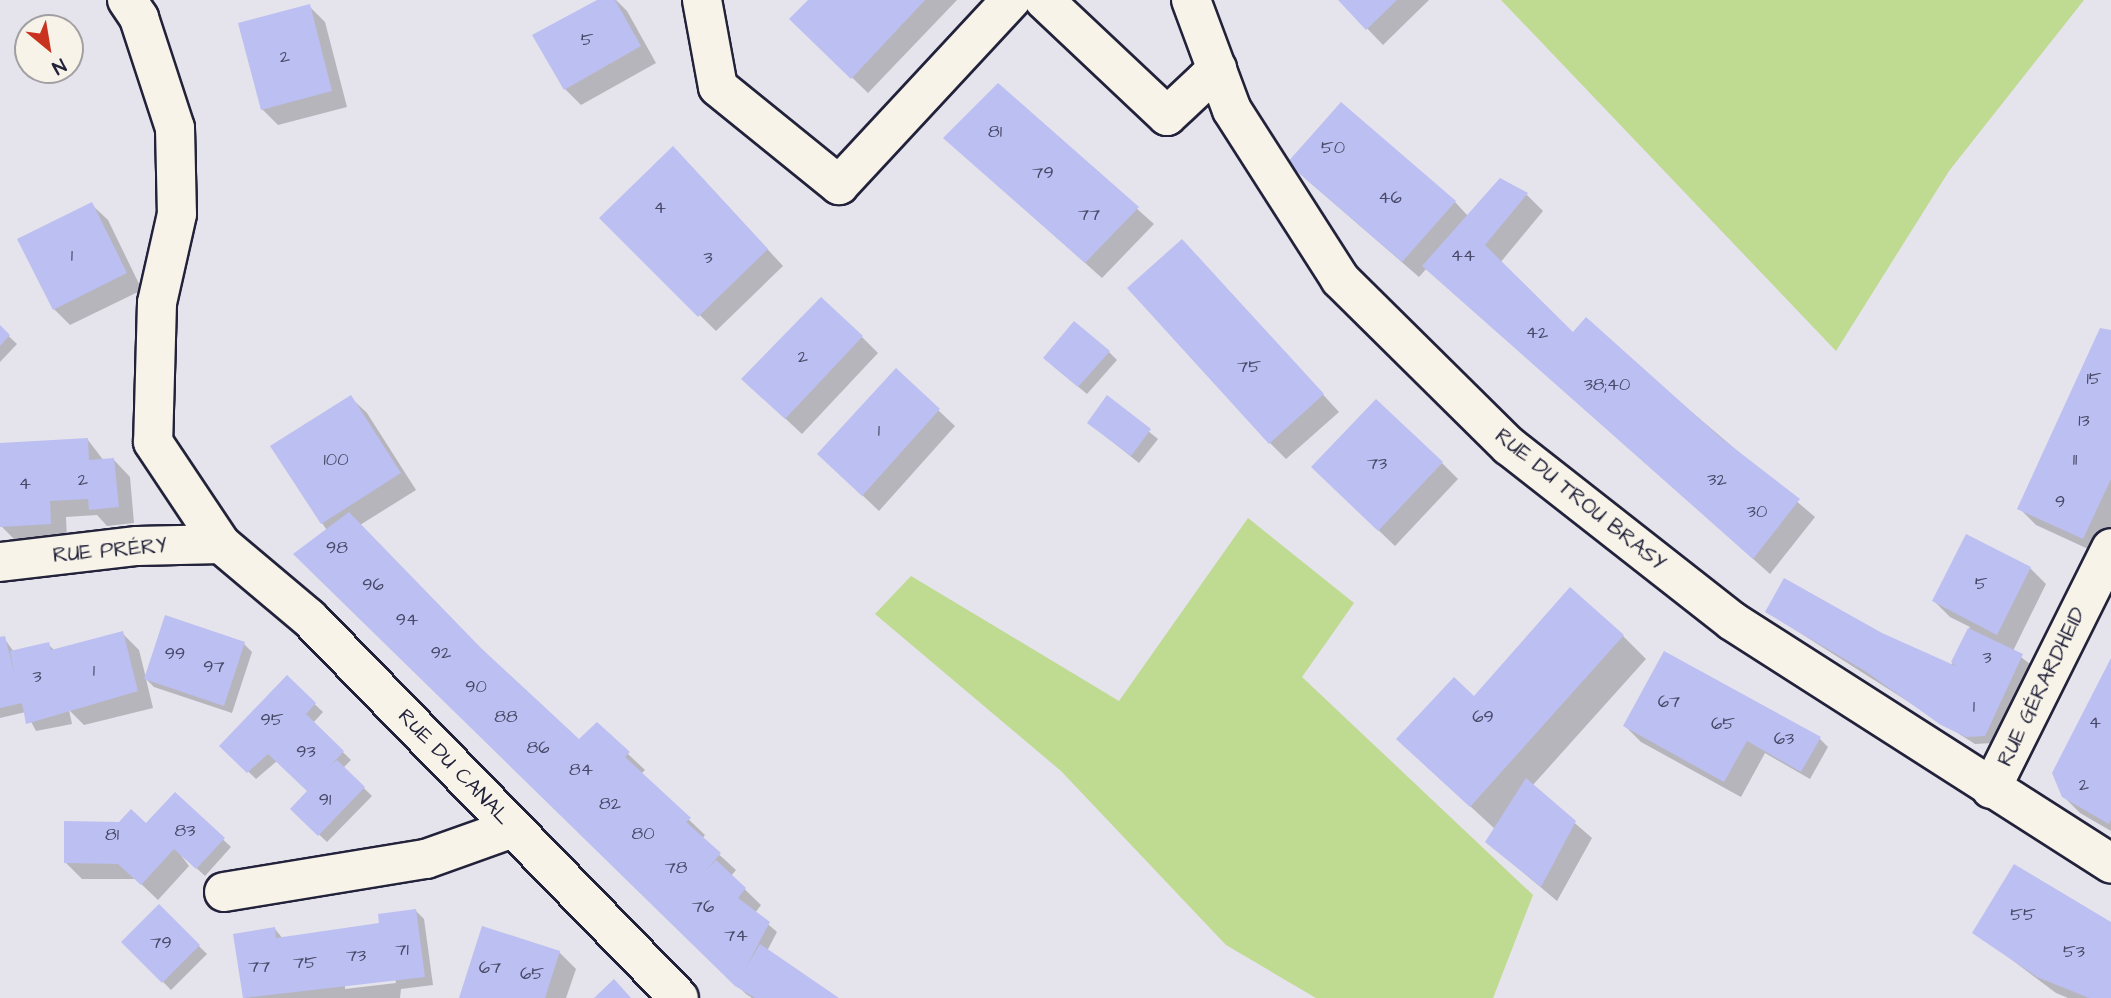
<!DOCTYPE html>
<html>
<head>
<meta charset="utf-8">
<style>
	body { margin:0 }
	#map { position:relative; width:2111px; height:998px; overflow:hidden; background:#e5e3eb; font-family:"Architects Daughter",sans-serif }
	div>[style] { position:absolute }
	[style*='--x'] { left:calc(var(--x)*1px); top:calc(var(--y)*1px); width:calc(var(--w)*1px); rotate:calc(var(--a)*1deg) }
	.green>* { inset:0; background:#bfda91 }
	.shadow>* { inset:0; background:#0003 }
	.building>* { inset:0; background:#bcbff1 }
	.roads { filter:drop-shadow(2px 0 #22223b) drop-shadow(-2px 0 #22223b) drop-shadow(0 2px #22223b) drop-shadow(0 -2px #22223b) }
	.minor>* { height:38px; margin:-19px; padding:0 19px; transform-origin:19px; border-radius:19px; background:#f7f3e8 }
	span { translate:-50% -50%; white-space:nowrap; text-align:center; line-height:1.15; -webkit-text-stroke:5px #f7f3e8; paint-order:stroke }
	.number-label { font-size:18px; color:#484968 }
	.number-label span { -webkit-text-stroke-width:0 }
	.street-label { font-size:21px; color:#22223b }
	.north { position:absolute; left:14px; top:14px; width:70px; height:70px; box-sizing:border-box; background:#f7f3e8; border:2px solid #a29fa3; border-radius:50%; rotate:150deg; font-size:19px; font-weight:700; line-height:28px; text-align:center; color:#22223b }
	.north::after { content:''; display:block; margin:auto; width:24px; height:32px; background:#c8321e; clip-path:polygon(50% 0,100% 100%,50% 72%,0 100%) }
</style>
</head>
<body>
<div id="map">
	<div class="green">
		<i style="clip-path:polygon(1501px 0,2084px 0,1949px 171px,1836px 351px)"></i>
		<i style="clip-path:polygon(1248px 518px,1354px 603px,1302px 677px,1533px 895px,1493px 998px,1316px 998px,1226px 945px,1061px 771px,875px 614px,911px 576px,1119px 701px)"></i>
	</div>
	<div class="shadow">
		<i style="clip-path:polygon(601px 0,616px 0,627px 11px,656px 63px,581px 105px,565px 89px)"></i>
		<i style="clip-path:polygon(810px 0,957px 0,868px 93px,792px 19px)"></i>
		<i style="clip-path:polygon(1340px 0,1429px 0,1383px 45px)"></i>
		<i style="clip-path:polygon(309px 6px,325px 22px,347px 107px,278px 125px,262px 109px)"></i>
		<i style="clip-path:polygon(998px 85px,1154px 224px,1102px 278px,945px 138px)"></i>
		<i style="clip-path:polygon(689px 164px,783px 266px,716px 331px,601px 218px)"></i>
		<i style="clip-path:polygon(1306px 179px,1455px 202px,1468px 216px,1501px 180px,1527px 195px,1543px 211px,1500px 263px,1573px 334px,1612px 344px,1815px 517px,1770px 574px,1427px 268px,1419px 277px)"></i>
		<i style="clip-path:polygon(91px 204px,108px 220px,142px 290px,70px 325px,54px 309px)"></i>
		<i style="clip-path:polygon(1198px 258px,1339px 412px,1286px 459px,1270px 443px)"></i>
		<i style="clip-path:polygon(0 328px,17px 344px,0 362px)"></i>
		<i style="clip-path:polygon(2111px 332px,2111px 529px,2099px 554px,2036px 525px,2019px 508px)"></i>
		<i style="clip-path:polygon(862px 337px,878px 353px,802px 434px,760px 395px)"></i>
		<i style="clip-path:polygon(1109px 352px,1117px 360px,1087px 394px,1053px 366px)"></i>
		<i style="clip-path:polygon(350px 397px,367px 413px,416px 490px,360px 525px,485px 654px,579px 742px,628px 754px,645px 770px,641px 774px,705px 835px,702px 839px,736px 870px,731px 876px,761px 905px,755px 913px,777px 932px,767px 951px,836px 998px,752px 998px,746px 994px,444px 699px,322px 523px)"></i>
		<i style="clip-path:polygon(1107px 398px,1158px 439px,1139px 463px,1089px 423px)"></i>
		<i style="clip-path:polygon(938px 410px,955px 426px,879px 511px,836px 470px)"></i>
		<i style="clip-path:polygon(88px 440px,104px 461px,114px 460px,130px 477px,134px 523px,107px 526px,97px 515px,66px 517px,67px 540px,17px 542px,0 525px,0 445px)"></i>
		<i style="clip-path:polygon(1442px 463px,1458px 479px,1395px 546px,1329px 483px)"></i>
		<i style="clip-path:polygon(2030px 568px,2046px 584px,2013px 651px,2030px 664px,1993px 743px,1975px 744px,1767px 612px,1881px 635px,1951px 666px,1970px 627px,1950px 617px,1934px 601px)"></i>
		<i style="clip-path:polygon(122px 633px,139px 650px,146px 678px,244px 644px,252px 652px,232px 713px,154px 687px,146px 679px,153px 708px,84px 725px,69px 710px,72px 724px,36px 731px,26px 712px,0 718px,0 639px,4px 638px,14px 652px,48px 644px,55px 651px)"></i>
		<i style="clip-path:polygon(1623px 636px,1646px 659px,1532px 786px,1592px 838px,1557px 901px,1487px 842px,1495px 829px,1421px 761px,1474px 698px)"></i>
		<i style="clip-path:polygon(2111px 663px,2111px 831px,2080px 813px,2063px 796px)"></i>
		<i style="clip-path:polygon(287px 678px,323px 712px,313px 723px,351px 760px,343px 768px,372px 796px,327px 842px,292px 809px,309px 791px,277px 761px,256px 779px,222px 746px)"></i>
		<i style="clip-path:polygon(1625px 726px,1820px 739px,1828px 747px,1810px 779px,1765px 753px,1741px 797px,1641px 742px)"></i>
		<i style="clip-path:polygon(175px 794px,231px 847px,205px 876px,177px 850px,189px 866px,158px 900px,136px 879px,82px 879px,65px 862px,146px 826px)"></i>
		<i style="clip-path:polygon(159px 907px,207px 954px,171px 990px,124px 942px)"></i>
		<i style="clip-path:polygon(evenodd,416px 911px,424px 919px,433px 985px,401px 989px,400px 998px,245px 998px,235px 935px,275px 929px,283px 939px,381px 925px,416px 911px,395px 979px,396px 983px,345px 989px,345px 985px,395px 979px)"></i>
		<i style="clip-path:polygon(2111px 924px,2111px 998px,2068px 998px,2056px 993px,1975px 932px)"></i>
		<i style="clip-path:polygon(559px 952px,576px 969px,566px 998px,461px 998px)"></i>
	</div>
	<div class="building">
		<i style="clip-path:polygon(597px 0,615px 0,641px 46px,564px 90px,532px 35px)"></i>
		<i style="clip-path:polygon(808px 0,925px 0,851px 79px,789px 19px)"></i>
		<i style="clip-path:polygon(1338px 0,1397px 0,1366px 30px)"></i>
		<i style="clip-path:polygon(310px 4px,332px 91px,261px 110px,238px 23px)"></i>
		<i style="clip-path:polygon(998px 83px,1139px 207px,1085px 263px,943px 138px)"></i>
		<i style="clip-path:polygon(1341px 102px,1456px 201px,1402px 262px,1287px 163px)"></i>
		<i style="clip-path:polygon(673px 146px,768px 249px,698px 317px,599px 218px)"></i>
		<i style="clip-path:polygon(1500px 178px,1528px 193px,1485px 245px,1573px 332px,1586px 317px,1721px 438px,1800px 499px,1753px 559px,1422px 266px)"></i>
		<i style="clip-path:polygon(92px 202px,127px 273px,53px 310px,17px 239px)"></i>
		<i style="clip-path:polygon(1182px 239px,1324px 394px,1269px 444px,1127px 288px)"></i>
		<i style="clip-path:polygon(821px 297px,863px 336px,785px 419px,741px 379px)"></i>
		<i style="clip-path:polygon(1074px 321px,1110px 351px,1078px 387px,1043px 358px)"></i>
		<i style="clip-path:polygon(0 325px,10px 335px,0 346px)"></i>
		<i style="clip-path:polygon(2100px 328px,2111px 330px,2111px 479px,2083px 539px,2017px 509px)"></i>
		<i style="clip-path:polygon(896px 368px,940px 409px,862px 496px,817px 454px)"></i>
		<i style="clip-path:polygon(351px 395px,401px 473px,321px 524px,270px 446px)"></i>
		<i style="clip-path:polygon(1107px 395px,1151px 429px,1131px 456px,1087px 423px)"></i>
		<i style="clip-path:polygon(1376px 399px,1443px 462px,1378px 531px,1311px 467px)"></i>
		<i style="clip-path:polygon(88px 438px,89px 460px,114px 458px,119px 507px,89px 510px,88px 499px,50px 501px,51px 524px,0 527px,0 443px)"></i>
		<i style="clip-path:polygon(349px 512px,481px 648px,579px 739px,597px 722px,630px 752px,625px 757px,691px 818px,686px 822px,721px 853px,705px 871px,716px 860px,746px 888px,738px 898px,770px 922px,746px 967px,760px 944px,839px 998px,755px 998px,735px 986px,293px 554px)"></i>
		<i style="clip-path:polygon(1966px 534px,2031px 567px,1997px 635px,1932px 601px)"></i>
		<i style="clip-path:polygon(1784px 578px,1882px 633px,1958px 667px,1951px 662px,1968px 628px,2023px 654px,1985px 736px,1966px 737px,1941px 725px,1865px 671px,1765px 612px)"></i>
		<i style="clip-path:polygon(1570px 587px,1624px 635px,1470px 807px,1396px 739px,1454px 677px,1474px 696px)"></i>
		<i style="clip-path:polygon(165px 615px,245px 642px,224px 706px,144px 679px)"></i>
		<i style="clip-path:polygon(123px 631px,138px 691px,26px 724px,22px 703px,0 708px,0 637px,5px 636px,15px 676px,10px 651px,49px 642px,51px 650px)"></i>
		<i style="clip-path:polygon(1664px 651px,1821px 737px,1801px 772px,1747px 741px,1724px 782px,1623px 726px)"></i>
		<i style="clip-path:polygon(2111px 658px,2111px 820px,2109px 824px,2062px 797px,2052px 773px)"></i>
		<i style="clip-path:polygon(287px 675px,316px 703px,306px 714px,344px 751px,330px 766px,337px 760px,365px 787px,318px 836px,290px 809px,307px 791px,268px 754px,247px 773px,219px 746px)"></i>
		<i style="clip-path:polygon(1526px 778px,1576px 821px,1541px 887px,1485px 842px)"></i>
		<i style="clip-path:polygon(175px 792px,225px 838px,196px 869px,174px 849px,141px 885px,118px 864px,64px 863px,64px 821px,119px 822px,131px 809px,146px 823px)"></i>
		<i style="clip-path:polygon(2014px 864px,2111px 922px,2111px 998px,2089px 998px,2037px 977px,1972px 933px)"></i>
		<i style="clip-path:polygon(159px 904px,200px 945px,162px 983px,121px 942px)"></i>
		<i style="clip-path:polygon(416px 909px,425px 977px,243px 998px,233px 934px,275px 927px,276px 938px,379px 923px,378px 914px)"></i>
		<i style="clip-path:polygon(482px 926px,560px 951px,545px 998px,459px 998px)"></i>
		<i style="clip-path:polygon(614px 979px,631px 998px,594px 998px)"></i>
	</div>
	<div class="roads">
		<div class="minor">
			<i style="--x:127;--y:0;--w:22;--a:56"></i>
			<i style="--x:139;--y:18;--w:116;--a:71.9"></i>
			<i style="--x:175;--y:128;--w:86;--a:88.7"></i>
			<i style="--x:177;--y:214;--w:91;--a:102.7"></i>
			<i style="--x:157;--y:303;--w:139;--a:91.6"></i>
			<i style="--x:153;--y:442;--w:123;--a:56.3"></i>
			<i style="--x:221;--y:544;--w:115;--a:40.1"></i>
			<i style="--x:309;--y:618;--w:530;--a:45.76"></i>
			<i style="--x:702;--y:0;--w:88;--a:79.6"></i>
			<i style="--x:718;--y:87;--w:156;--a:39"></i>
			<i style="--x:839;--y:185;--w:253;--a:-47.1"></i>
			<i style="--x:1044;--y:0;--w:169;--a:43.3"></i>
			<i style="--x:1167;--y:116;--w:69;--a:-43.2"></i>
			<i style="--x:1191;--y:0;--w:117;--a:69.6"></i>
			<i style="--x:1232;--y:110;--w:201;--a:57.4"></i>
			<i style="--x:1340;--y:279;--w:238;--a:44.7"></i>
			<i style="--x:1509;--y:446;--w:283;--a:38.1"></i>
			<i style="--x:1732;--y:621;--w:450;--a:32.6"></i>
			<i style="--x:0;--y:562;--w:138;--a:-6.7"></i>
			<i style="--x:137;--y:546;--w:84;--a:-1.4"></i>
			<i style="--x:1991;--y:789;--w:269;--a:-63.5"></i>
			<i style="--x:224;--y:892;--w:205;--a:-9.3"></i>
			<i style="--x:426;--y:859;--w:92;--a:-19.6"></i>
		</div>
	</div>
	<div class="number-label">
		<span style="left:587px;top:40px">5</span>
		<span style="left:285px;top:57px">2</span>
		<span style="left:995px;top:132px">81</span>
		<span style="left:1333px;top:148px">50</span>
		<span style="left:1043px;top:173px">79</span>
		<span style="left:1390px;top:198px">46</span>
		<span style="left:660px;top:208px">4</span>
		<span style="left:1089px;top:215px">77</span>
		<span style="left:72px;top:256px">1</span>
		<span style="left:1463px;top:256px">44</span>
		<span style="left:708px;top:258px">3</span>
		<span style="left:1537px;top:333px">42</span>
		<span style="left:803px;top:357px">2</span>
		<span style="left:1249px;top:367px">75</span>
		<span style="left:2094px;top:379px">15</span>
		<span style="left:1607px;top:385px">38;40</span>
		<span style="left:2084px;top:421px">13</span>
		<span style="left:879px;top:431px">1</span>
		<span style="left:336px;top:460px">100</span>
		<span style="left:2075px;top:460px">11</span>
		<span style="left:1377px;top:464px">73</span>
		<span style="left:83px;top:480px">2</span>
		<span style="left:1717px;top:480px">32</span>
		<span style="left:25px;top:484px">4</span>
		<span style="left:2060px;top:502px">9</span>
		<span style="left:1757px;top:512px">30</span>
		<span style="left:337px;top:548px">98</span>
		<span style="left:1981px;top:584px">5</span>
		<span style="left:373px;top:585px">96</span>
		<span style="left:407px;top:620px">94</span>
		<span style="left:441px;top:653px">92</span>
		<span style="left:175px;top:654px">99</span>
		<span style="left:1987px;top:658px">3</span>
		<span style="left:214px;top:667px">97</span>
		<span style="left:94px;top:671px">1</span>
		<span style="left:37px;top:677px">3</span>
		<span style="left:476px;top:687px">90</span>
		<span style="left:1669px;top:702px">67</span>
		<span style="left:1974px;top:707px">1</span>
		<span style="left:506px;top:717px">88</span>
		<span style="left:1483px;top:717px">69</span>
		<span style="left:272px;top:720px">95</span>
		<span style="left:2095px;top:723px">4</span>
		<span style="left:1723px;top:724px">65</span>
		<span style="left:1784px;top:739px">63</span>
		<span style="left:538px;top:748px">86</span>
		<span style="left:306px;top:752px">93</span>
		<span style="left:581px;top:770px">84</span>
		<span style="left:2084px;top:785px">2</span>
		<span style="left:325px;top:800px">91</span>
		<span style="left:610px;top:804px">82</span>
		<span style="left:185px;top:831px">83</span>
		<span style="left:643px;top:834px">80</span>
		<span style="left:112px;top:835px">81</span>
		<span style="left:676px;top:868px">78</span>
		<span style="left:703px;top:907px">76</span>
		<span style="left:2023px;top:915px">55</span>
		<span style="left:736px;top:936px">74</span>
		<span style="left:161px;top:943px">79</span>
		<span style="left:402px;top:950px">71</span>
		<span style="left:2074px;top:952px">53</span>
		<span style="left:356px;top:956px">73</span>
		<span style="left:305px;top:963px">75</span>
		<span style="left:259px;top:967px">77</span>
		<span style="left:490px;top:968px">67</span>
		<span style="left:532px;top:974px">65</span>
	</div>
	<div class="street-label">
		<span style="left:1580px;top:500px;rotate:39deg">RUE DU TROU BRASY</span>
		<span style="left:110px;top:551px;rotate:-5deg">RUE PRÉRY</span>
		<span style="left:2042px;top:687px;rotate:-64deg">RUE GÉRARDHEID</span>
		<span style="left:454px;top:767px;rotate:46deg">RUE DU CANAL</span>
	</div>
	<div class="north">N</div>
</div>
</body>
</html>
